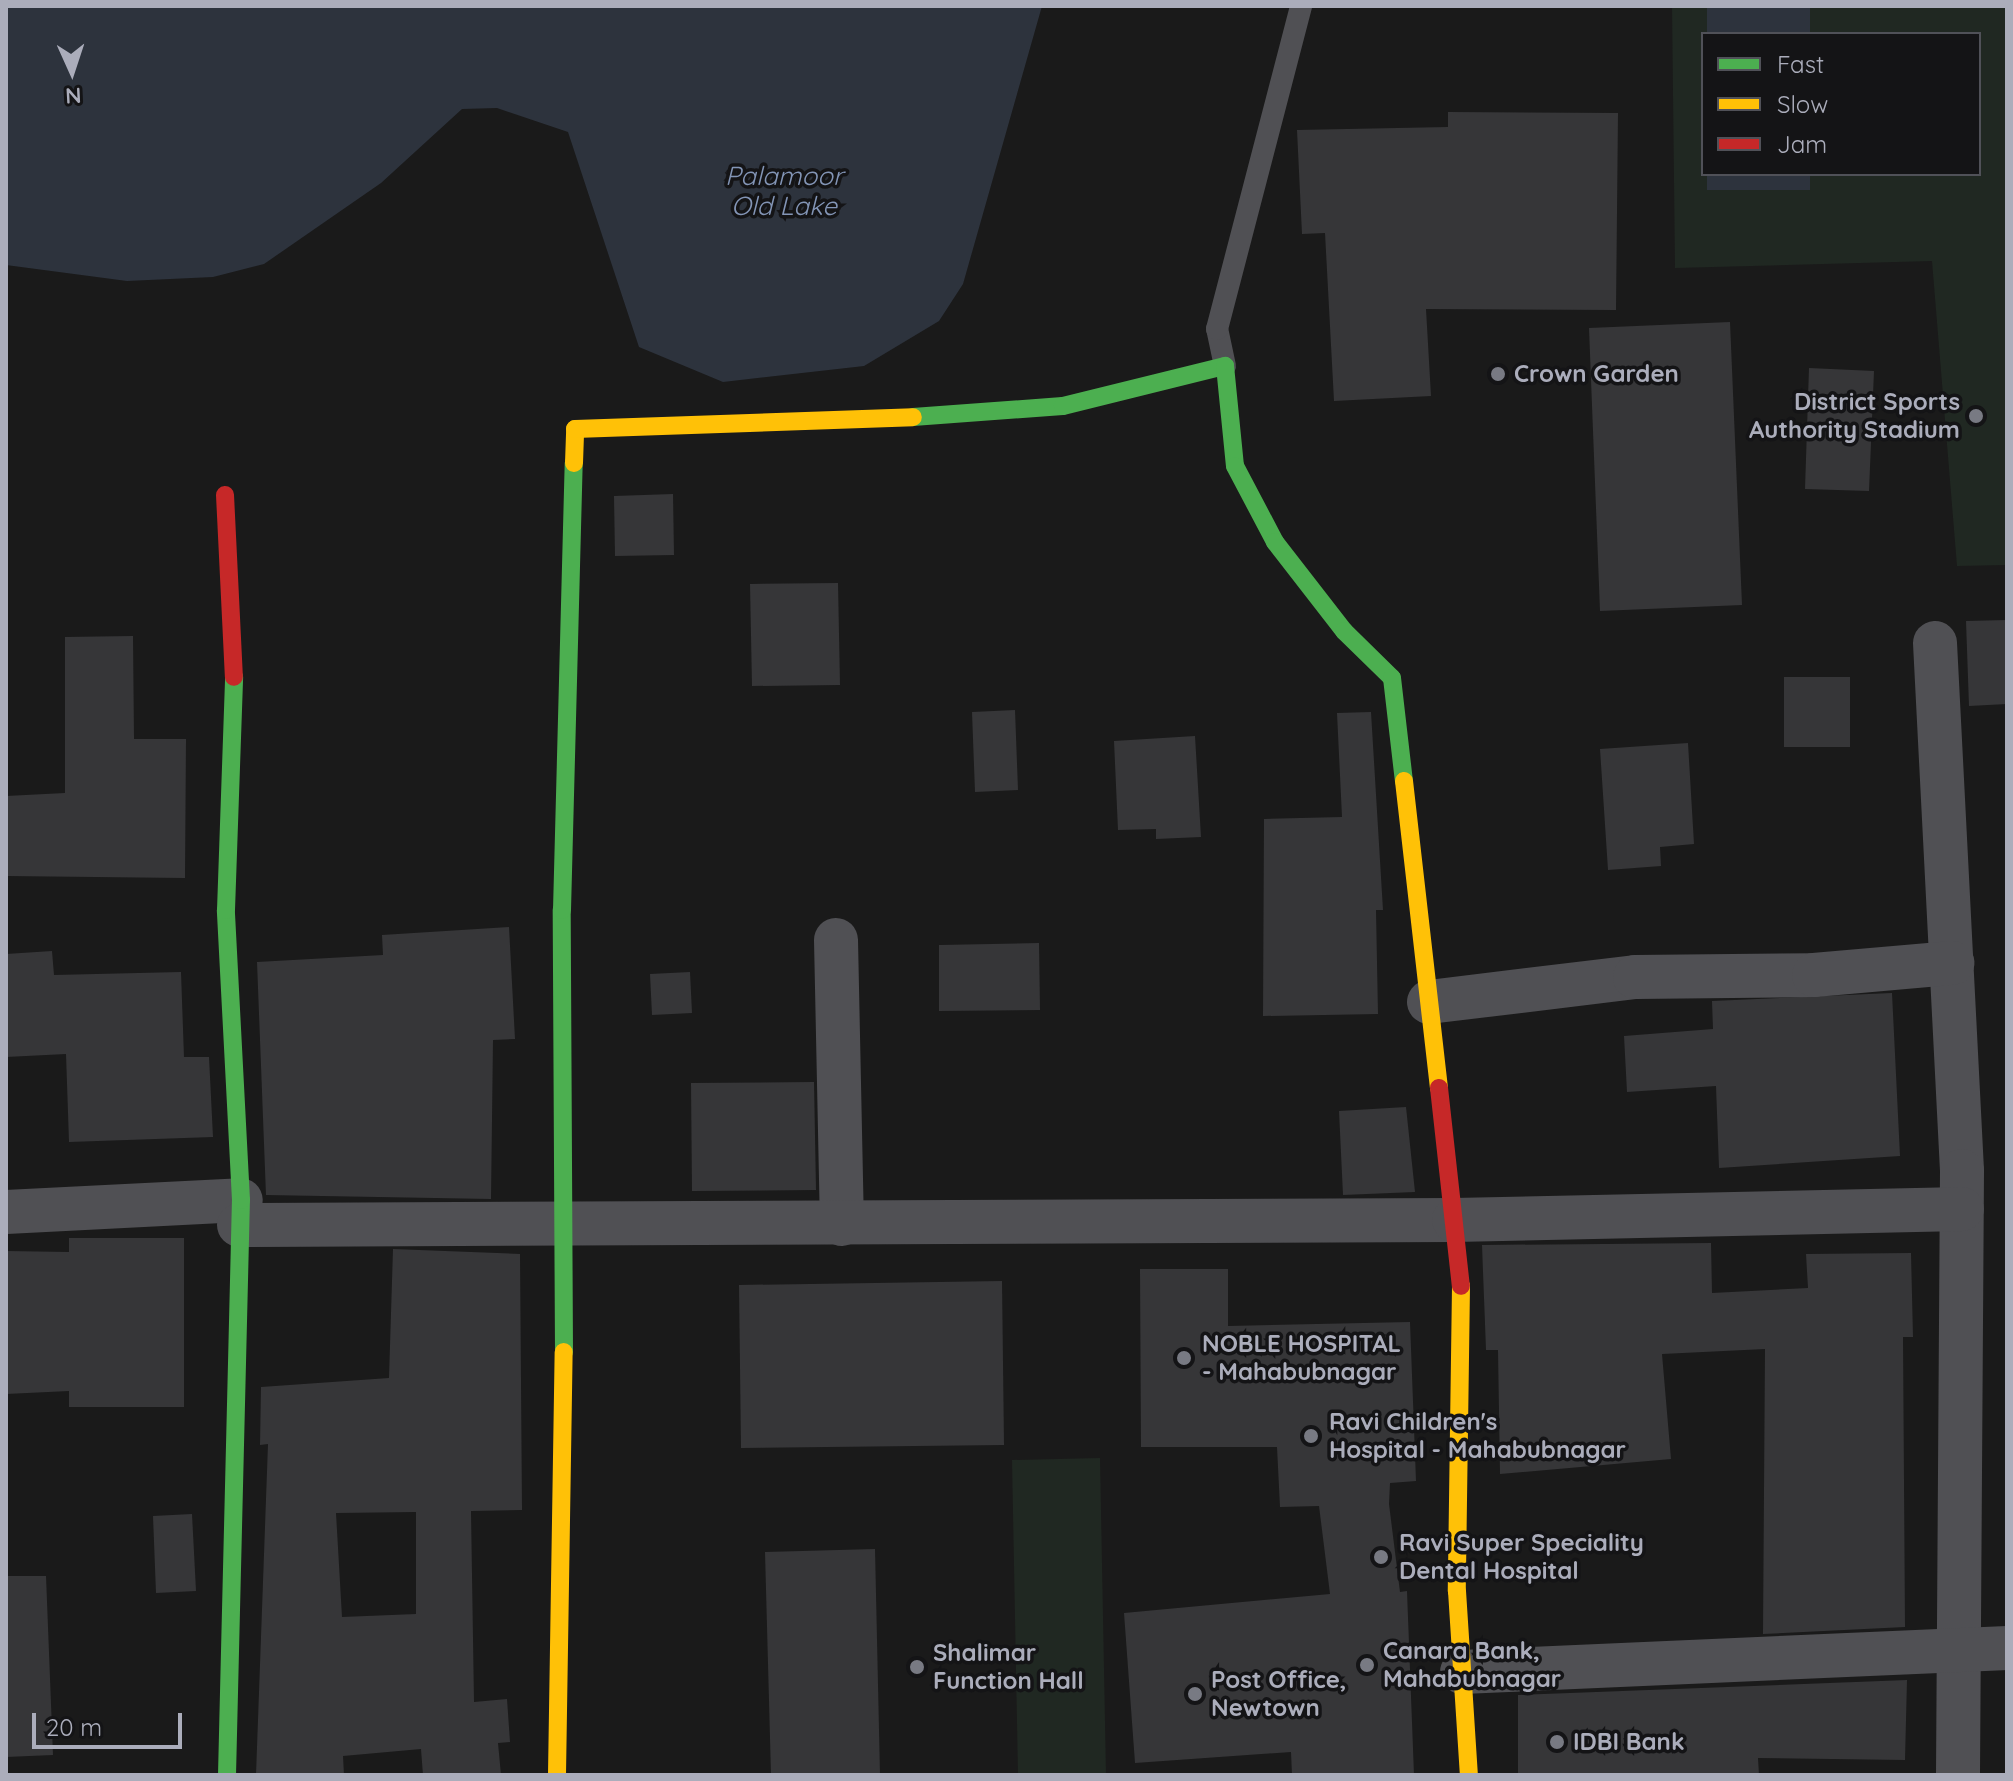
<!DOCTYPE html>
<html>
<head>
<meta charset="utf-8">
<style>
	body { margin:0 }
	#map { position:relative; width:2013px; height:1781px; overflow:hidden; background:#1a1a1a; font-family:Quicksand,sans-serif }
	div>[style] { position:absolute }
	[style*='--x'] { left:calc(var(--x)*1px); top:calc(var(--y)*1px); width:calc(var(--w)*1px); rotate:calc(var(--a)*1deg) }
	.green>* { inset:0; background:#202822 }
	.water>* { inset:0; background:#2d333d }
	.building>* { inset:0; background:#363638 }
	.lane>* { height:22px; margin:-11px; padding:0 11px; transform-origin:11px; border-radius:11px; background:#505054 }
	.street>* { height:44px; margin:-22px; padding:0 22px; transform-origin:22px; border-radius:22px; background:#505054 }
	.fast>* { height:18px; margin:-9px; padding:0 9px; transform-origin:9px; border-radius:9px; background:#4caf50 }
	.slow>* { height:18px; margin:-9px; padding:0 9px; transform-origin:9px; border-radius:9px; background:#ffc107 }
	.jam>* { height:18px; margin:-9px; padding:0 9px; transform-origin:9px; border-radius:9px; background:#c62828 }
	.dots>* { width:22px; height:22px; translate:-50% -50%; box-sizing:border-box; border:4px solid #141416; border-radius:50% }
	span { translate:-50% -50%; white-space:nowrap; text-align:center; line-height:1.15; -webkit-text-stroke:7px #141416; paint-order:stroke }
	.poi-label { font-size:24px; color:#abadbb; font-weight:700 }
	.left { translate:0 -50%; text-align:left }
	.right { translate:-100% -50%; text-align:right }
	.water-label { font-size:26px; color:#8395b6; font-style:italic }
	.frame { position:absolute; inset:0; border:8px solid #abadbb; pointer-events:none }
	.legend { position:absolute; left:1701px; top:32px; width:280px; height:144px; box-sizing:border-box; background:#141416; border:2px solid #505158; margin:0; padding:10px 14px; list-style:none; font-size:24px; color:#abadbb }
	.legend li { display:flex; align-items:center; gap:16px; height:40px }
	.legend b { width:40px; border:2px solid #505158 }
	.north { position:absolute; left:32px; top:32px; width:80px; height:80px; -webkit-text-stroke:6px #141416; paint-order:stroke; rotate:177deg; font-size:22px; font-weight:700; line-height:32px; text-align:center; color:#abadbb }
	.north::after { content:''; display:block; margin:auto; width:28px; height:36px; background:#abadbb; clip-path:polygon(50% 0,100% 100%,50% 72%,0 100%) }
	.scale { position:absolute; left:32px; top:1713px; width:150px; height:36px; box-sizing:border-box; border:4px solid #abadbb; border-top:0; padding-left:10px; font-size:24px; line-height:28px; white-space:nowrap; color:#abadbb; -webkit-text-stroke:6px #141416; paint-order:stroke }
</style>
</head>
<body>
<div id="map">
	<div class="green">
		<i style="clip-path:polygon(evenodd,1672px 6px,2007px 6px,2007px 565px,1957px 566px,1932px 261px,1675px 268px,1672px 6px,1703px 34px,1979px 34px,1979px 174px,1703px 174px,1703px 34px)"></i>
		<i style="clip-path:polygon(1100px 1458px,1106px 1775px,1018px 1775px,1012px 1460px)"></i>
	</div>
	<div class="water">
		<i style="clip-path:polygon(6px 6px,1042px 6px,963px 284px,939px 321px,864px 366px,723px 382px,639px 347px,568px 132px,497px 108px,462px 109px,381px 183px,264px 264px,213px 277px,127px 281px,6px 265px)"></i>
		<i style="clip-path:polygon(1707px 8px,1810px 8px,1810px 34px,1707px 34px)"></i>
		<i style="clip-path:polygon(1707px 174px,1810px 174px,1810px 190px,1707px 190px)"></i>
	</div>
	<div class="building">
		<i style="clip-path:polygon(1448px 112px,1618px 113px,1616px 310px,1426px 309px,1431px 396px,1334px 401px,1325px 233px,1302px 234px,1297px 130px,1448px 127px)"></i>
		<i style="clip-path:polygon(1730px 322px,1742px 605px,1600px 611px,1589px 328px)"></i>
		<i style="clip-path:polygon(1809px 368px,1874px 371px,1869px 491px,1805px 489px)"></i>
		<i style="clip-path:polygon(673px 494px,674px 555px,615px 556px,614px 496px)"></i>
		<i style="clip-path:polygon(838px 583px,840px 685px,752px 686px,750px 584px)"></i>
		<i style="clip-path:polygon(2007px 620px,2007px 704px,1969px 706px,1966px 621px)"></i>
		<i style="clip-path:polygon(133px 636px,134px 739px,186px 739px,185px 878px,6px 876px,6px 796px,65px 793px,65px 637px)"></i>
		<i style="clip-path:polygon(1784px 677px,1850px 677px,1850px 747px,1784px 747px)"></i>
		<i style="clip-path:polygon(1015px 710px,1018px 790px,975px 792px,972px 712px)"></i>
		<i style="clip-path:polygon(1371px 712px,1383px 910px,1376px 910px,1378px 1014px,1263px 1016px,1264px 819px,1342px 817px,1337px 713px)"></i>
		<i style="clip-path:polygon(1195px 736px,1201px 837px,1156px 839px,1156px 829px,1118px 830px,1114px 741px)"></i>
		<i style="clip-path:polygon(1688px 743px,1694px 844px,1660px 847px,1661px 866px,1608px 870px,1600px 749px)"></i>
		<i style="clip-path:polygon(509px 927px,515px 1039px,493px 1040px,491px 1199px,266px 1195px,257px 962px,383px 955px,382px 935px)"></i>
		<i style="clip-path:polygon(1039px 943px,1040px 1010px,939px 1011px,939px 945px)"></i>
		<i style="clip-path:polygon(52px 951px,54px 975px,181px 972px,184px 1057px,209px 1057px,213px 1137px,69px 1142px,66px 1054px,6px 1057px,6px 954px)"></i>
		<i style="clip-path:polygon(690px 972px,692px 1013px,652px 1015px,650px 974px)"></i>
		<i style="clip-path:polygon(1892px 993px,1900px 1156px,1719px 1168px,1716px 1086px,1627px 1092px,1624px 1036px,1713px 1029px,1712px 1001px)"></i>
		<i style="clip-path:polygon(814px 1082px,816px 1190px,692px 1191px,691px 1083px)"></i>
		<i style="clip-path:polygon(1406px 1107px,1415px 1192px,1343px 1195px,1339px 1111px)"></i>
		<i style="clip-path:polygon(69px 1238px,184px 1238px,184px 1407px,69px 1407px,69px 1391px,6px 1394px,6px 1251px,69px 1252px)"></i>
		<i style="clip-path:polygon(1711px 1243px,1712px 1293px,1808px 1288px,1806px 1254px,1911px 1253px,1913px 1337px,1903px 1337px,1905px 1627px,1763px 1634px,1765px 1349px,1662px 1354px,1671px 1459px,1500px 1474px,1498px 1350px,1486px 1350px,1482px 1245px)"></i>
		<i style="clip-path:polygon(evenodd,393px 1249px,520px 1254px,522px 1510px,471px 1511px,474px 1702px,507px 1699px,510px 1742px,498px 1743px,501px 1775px,423px 1775px,421px 1749px,343px 1756px,344px 1775px,256px 1775px,268px 1444px,260px 1445px,261px 1387px,389px 1378px,393px 1249px,416px 1512px,416px 1614px,342px 1617px,336px 1513px,416px 1512px)"></i>
		<i style="clip-path:polygon(1140px 1269px,1228px 1269px,1228px 1326px,1410px 1322px,1416px 1481px,1390px 1483px,1389px 1504px,1400px 1592px,1407px 1591px,1414px 1775px,1292px 1775px,1291px 1752px,1135px 1763px,1124px 1613px,1330px 1594px,1319px 1506px,1280px 1507px,1277px 1447px,1141px 1447px)"></i>
		<i style="clip-path:polygon(1002px 1281px,1004px 1445px,741px 1448px,739px 1285px)"></i>
		<i style="clip-path:polygon(192px 1514px,196px 1591px,156px 1593px,153px 1516px)"></i>
		<i style="clip-path:polygon(875px 1549px,880px 1775px,771px 1775px,765px 1552px)"></i>
		<i style="clip-path:polygon(6px 1576px,46px 1576px,53px 1755px,6px 1757px)"></i>
		<i style="clip-path:polygon(1907px 1680px,1905px 1760px,1758px 1758px,1759px 1775px,1518px 1775px,1518px 1695px)"></i>
	</div>
	<div class="lane">
		<i style="--x:1225;--y:366;--w:38;--a:-102"></i>
		<i style="--x:1217;--y:329;--w:334;--a:-75.4"></i>
	</div>
	<div class="street">
		<i style="--x:1935;--y:643;--w:529;--a:87.07"></i>
		<i style="--x:1962;--y:1171;--w:604;--a:90.38"></i>
		<i style="--x:836;--y:940;--w:284;--a:88.8"></i>
		<i style="--x:1429;--y:1002;--w:208;--a:-6.9"></i>
		<i style="--x:1635;--y:977;--w:179;--a:-0.6"></i>
		<i style="--x:1814;--y:975;--w:139;--a:-5"></i>
		<i style="--x:6;--y:1212;--w:235;--a:-2.9"></i>
		<i style="--x:239;--y:1225;--w:1215;--a:-0.24"></i>
		<i style="--x:1454;--y:1220;--w:508;--a:-1.24"></i>
		<i style="--x:1462;--y:1672;--w:546;--a:-2.52"></i>
	</div>
	<div class="fast">
		<i style="--x:913;--y:417;--w:150;--a:-4.2"></i>
		<i style="--x:1063;--y:406;--w:167;--a:-13.9"></i>
		<i style="--x:1225;--y:366;--w:100;--a:84.3"></i>
		<i style="--x:1235;--y:466;--w:86;--a:62.2"></i>
		<i style="--x:1275;--y:542;--w:113;--a:52.2"></i>
		<i style="--x:1344;--y:631;--w:67;--a:44.4"></i>
		<i style="--x:1392;--y:678;--w:104;--a:83.4"></i>
		<i style="--x:564;--y:1352;--w:442;--a:-90.3"></i>
		<i style="--x:562;--y:910;--w:447;--a:-88.5"></i>
		<i style="--x:227;--y:1775;--w:575;--a:-88.61"></i>
		<i style="--x:241;--y:1200;--w:290;--a:-93"></i>
		<i style="--x:226;--y:910;--w:233;--a:-88"></i>
	</div>
	<div class="slow">
		<i style="--x:574;--y:463;--w:34;--a:-88"></i>
		<i style="--x:575;--y:429;--w:338;--a:-2"></i>
		<i style="--x:1404;--y:781;--w:309;--a:83.5"></i>
		<i style="--x:1461;--y:1286;--w:305;--a:90.8"></i>
		<i style="--x:1457;--y:1591;--w:184;--a:86.3"></i>
		<i style="--x:557;--y:1775;--w:423;--a:-89.1"></i>
	</div>
	<div class="jam">
		<i style="--x:225;--y:495;--w:182;--a:87.2"></i>
		<i style="--x:1439;--y:1088;--w:199;--a:83.7"></i>
	</div>
	<div class="dots">
		<i style="left:1498px;top:374px;background:#787a83"></i>
		<i style="left:1976px;top:416px;background:#787a83"></i>
		<i style="left:1184px;top:1358px;background:#787a83"></i>
		<i style="left:1311px;top:1436px;background:#787a83"></i>
		<i style="left:1381px;top:1557px;background:#787a83"></i>
		<i style="left:1367px;top:1665px;background:#787a83"></i>
		<i style="left:917px;top:1667px;background:#787a83"></i>
		<i style="left:1195px;top:1694px;background:#787a83"></i>
		<i style="left:1557px;top:1742px;background:#787a83"></i>
	</div>
	<div class="poi-label">
		<span class="left" style="left:1514px;top:374px">Crown Garden</span>
		<span class="right" style="left:1960px;top:416px">District Sports<br>Authority Stadium</span>
		<span class="left" style="left:1202px;top:1358px">NOBLE HOSPITAL<br>- Mahabubnagar</span>
		<span class="left" style="left:1329px;top:1436px">Ravi Children's<br>Hospital - Mahabubnagar</span>
		<span class="left" style="left:1399px;top:1557px">Ravi Super Speciality<br>Dental Hospital</span>
		<span class="left" style="left:1383px;top:1665px">Canara Bank,<br>Mahabubnagar</span>
		<span class="left" style="left:933px;top:1667px">Shalimar<br>Function Hall</span>
		<span class="left" style="left:1211px;top:1694px">Post Office,<br>Newtown</span>
		<span class="left" style="left:1573px;top:1742px">IDBI Bank</span>
	</div>
	<div class="water-label">
		<span style="left:784px;top:191px">Palamoor<br>Old Lake</span>
	</div>
	<div class="frame"></div>
	<ul class="legend">
	<li><b style="height:10px;background:#4caf50"></b>Fast</li>
	<li><b style="height:10px;background:#ffc107"></b>Slow</li>
	<li><b style="height:10px;background:#c62828"></b>Jam</li>
	</ul>
	<div class="north">N</div>
	<div class="scale">20 m</div>
</div>
</body>
</html>
